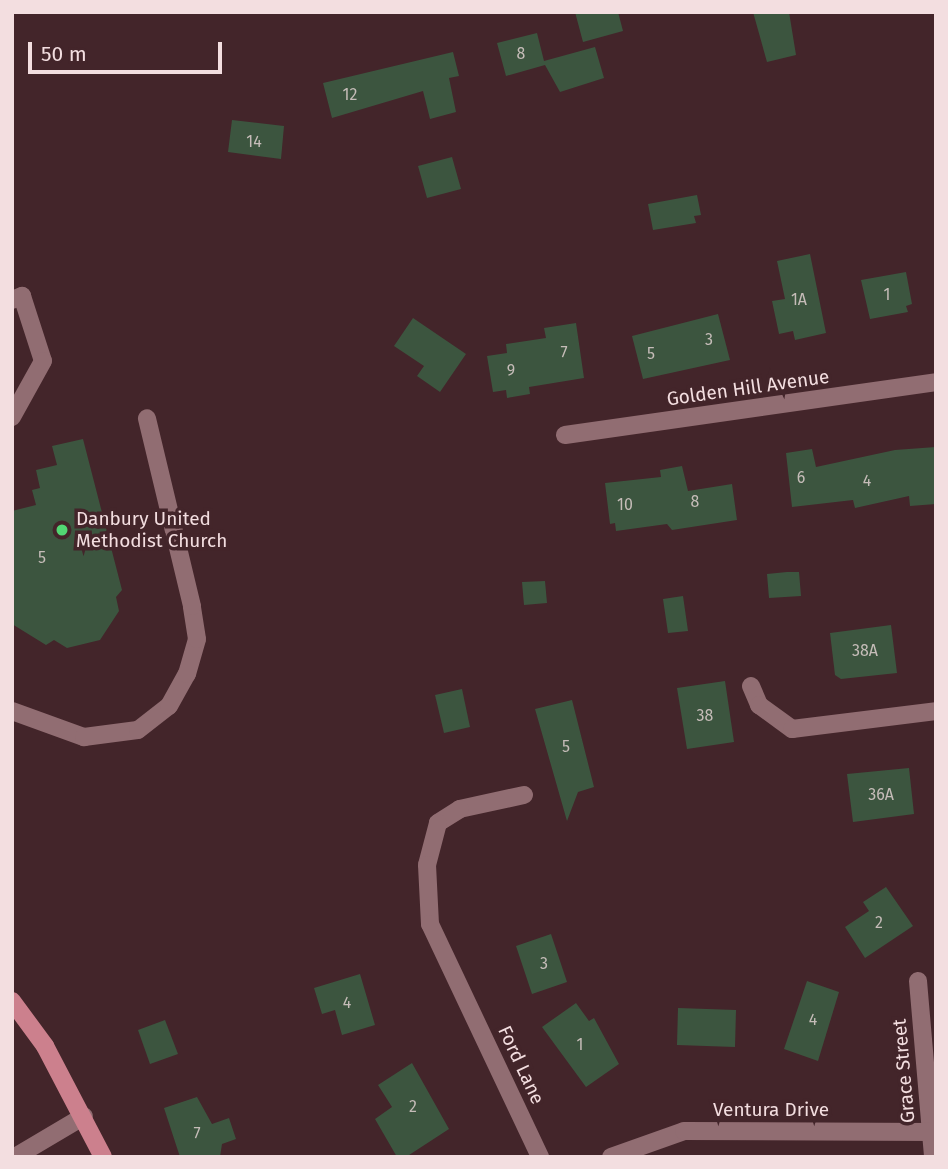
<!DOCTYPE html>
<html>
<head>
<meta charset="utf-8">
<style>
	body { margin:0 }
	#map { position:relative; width:948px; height:1169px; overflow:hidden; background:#43252a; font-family:"Fira Sans",sans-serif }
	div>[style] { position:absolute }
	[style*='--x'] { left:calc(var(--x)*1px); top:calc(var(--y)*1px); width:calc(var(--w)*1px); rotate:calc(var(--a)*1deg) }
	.building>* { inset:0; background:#3c553f }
	.minor>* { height:18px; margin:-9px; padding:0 9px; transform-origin:9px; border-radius:9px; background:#916d72 }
	.major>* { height:18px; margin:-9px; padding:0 9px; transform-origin:9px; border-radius:9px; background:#cc808d }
	.dots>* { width:19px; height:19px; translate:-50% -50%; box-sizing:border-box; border:4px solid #43252a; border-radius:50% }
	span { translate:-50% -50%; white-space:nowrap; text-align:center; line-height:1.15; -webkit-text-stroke:7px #43252a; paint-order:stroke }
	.number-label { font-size:16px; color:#c5bcb8 }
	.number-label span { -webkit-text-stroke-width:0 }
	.street-label { font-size:19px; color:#f3dee0 }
	.poi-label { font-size:19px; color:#f3dee0 }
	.left { translate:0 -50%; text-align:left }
	.frame { position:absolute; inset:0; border:14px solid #f3dee0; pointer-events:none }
	.scale { position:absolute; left:28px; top:42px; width:194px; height:32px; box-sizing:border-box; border:4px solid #f3dee0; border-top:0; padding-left:9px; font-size:21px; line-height:24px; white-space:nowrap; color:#f3dee0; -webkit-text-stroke:5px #43252a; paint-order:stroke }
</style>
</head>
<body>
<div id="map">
	<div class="building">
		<i style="clip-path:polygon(575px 12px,618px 12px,623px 31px,583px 42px)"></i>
		<i style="clip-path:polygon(753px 12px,789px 12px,796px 55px,767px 62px)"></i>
		<i style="clip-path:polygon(537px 33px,544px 61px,595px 47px,604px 78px,560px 92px,545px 65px,506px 76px,497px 43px)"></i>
		<i style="clip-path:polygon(453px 52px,459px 76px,449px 78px,456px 112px,430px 119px,423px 91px,332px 118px,323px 83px)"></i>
		<i style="clip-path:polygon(232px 120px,284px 126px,281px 159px,228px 152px)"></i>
		<i style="clip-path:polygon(452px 157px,461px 189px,427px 198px,418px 166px)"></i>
		<i style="clip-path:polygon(697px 195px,701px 215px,694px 216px,696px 223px,653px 230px,648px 204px)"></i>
		<i style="clip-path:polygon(810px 254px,826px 333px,795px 340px,793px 331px,779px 334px,772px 301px,785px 299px,777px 261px)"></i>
		<i style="clip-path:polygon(906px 272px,912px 304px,906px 306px,908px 312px,870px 319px,861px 280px)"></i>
		<i style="clip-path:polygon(718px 314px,730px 360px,643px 379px,632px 336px)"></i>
		<i style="clip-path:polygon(413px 318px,466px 354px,440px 392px,417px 376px,424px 366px,394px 346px)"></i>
		<i style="clip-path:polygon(576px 323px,584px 378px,529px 387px,530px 394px,507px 398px,506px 390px,493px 392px,487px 356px,507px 353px,506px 344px,546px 338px,544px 328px)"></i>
		<i style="clip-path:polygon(83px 439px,122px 590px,116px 597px,119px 611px,100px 640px,67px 648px,54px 640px,46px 645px,12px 624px,12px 511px,36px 505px,32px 490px,40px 488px,36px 470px,57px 465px,52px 446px)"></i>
		<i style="clip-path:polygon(936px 447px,936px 504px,910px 506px,909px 496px,855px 508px,853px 500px,792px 507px,786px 453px,812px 449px,816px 467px,895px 450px)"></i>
		<i style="clip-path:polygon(682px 466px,688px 491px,732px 484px,737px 520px,672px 530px,667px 524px,616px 531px,615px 523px,610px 524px,605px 483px,661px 477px,660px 470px)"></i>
		<i style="clip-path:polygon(787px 572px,799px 572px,801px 596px,769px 598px,767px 574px)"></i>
		<i style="clip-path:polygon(545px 581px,547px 603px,524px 605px,522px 582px)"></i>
		<i style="clip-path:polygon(683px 596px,688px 631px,668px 633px,663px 599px)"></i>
		<i style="clip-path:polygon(891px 625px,897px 673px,841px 679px,835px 675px,830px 633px)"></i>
		<i style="clip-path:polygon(725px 681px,734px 742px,687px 749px,677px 688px)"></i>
		<i style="clip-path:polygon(462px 689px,470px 727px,444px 733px,435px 695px)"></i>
		<i style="clip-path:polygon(572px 700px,594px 787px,578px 792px,567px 821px,535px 709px)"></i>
		<i style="clip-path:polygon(909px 768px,914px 814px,853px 822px,847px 774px)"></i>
		<i style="clip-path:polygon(886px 887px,913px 926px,865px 958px,845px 927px,869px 911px,863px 902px)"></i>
		<i style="clip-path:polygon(551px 934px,567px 982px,532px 994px,516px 946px)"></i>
		<i style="clip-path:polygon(360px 974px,375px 1025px,342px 1035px,335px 1010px,322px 1014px,314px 988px)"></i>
		<i style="clip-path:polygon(807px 981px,839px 992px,818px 1061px,784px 1049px)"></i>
		<i style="clip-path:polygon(576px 1003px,589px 1021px,594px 1018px,619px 1064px,586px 1087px,542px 1027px)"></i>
		<i style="clip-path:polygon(678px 1008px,736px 1010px,735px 1047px,677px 1045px)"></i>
		<i style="clip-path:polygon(165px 1020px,178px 1054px,150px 1064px,138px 1030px)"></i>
		<i style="clip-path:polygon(412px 1063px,449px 1129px,406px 1157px,397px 1157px,375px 1119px,392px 1107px,378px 1085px)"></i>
		<i style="clip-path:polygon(197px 1097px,212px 1124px,229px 1118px,236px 1139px,222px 1144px,220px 1157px,180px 1157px,164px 1108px)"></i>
	</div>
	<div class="minor">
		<i style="--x:12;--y:300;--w:11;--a:-22"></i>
		<i style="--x:22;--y:296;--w:68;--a:72.1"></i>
		<i style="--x:43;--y:361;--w:64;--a:119"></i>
		<i style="--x:565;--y:435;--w:375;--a:-8.1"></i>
		<i style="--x:751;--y:686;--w:21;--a:67"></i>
		<i style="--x:759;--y:705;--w:41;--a:36"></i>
		<i style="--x:792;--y:729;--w:145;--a:-7.1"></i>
		<i style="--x:12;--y:711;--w:77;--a:19.9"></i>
		<i style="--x:84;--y:737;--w:54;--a:-7.4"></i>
		<i style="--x:138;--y:730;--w:39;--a:-38"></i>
		<i style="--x:169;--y:706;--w:37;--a:-61"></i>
		<i style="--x:187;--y:674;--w:36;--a:-74"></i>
		<i style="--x:197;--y:639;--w:33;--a:-99"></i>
		<i style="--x:192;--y:606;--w:193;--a:-103.5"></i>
		<i style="--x:524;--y:795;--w:66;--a:167.7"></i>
		<i style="--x:460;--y:809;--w:26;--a:148"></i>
		<i style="--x:438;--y:823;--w:43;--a:104.7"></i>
		<i style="--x:427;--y:865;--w:59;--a:87.1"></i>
		<i style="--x:430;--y:924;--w:258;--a:64.7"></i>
		<i style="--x:918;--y:981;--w:177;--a:85.1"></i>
		<i style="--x:15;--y:1157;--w:80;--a:-30.7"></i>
		<i style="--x:611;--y:1157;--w:77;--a:-19.6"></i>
		<i style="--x:684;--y:1131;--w:252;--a:0.2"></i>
	</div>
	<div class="major">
		<i style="--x:12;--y:1001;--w:56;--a:53.7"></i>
		<i style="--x:45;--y:1046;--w:125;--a:62.4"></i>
	</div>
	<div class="dots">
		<i style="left:62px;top:530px;background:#52d673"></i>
	</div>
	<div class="number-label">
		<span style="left:521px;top:54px">8</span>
		<span style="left:350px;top:95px">12</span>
		<span style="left:254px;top:142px">14</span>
		<span style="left:887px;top:295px">1</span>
		<span style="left:799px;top:300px">1A</span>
		<span style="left:709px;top:340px">3</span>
		<span style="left:564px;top:353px">7</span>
		<span style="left:651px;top:354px">5</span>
		<span style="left:511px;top:371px">9</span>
		<span style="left:801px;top:478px">6</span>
		<span style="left:867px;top:481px">4</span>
		<span style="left:695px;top:502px">8</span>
		<span style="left:625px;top:505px">10</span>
		<span style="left:42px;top:558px">5</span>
		<span style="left:865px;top:651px">38A</span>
		<span style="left:705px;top:716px">38</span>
		<span style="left:566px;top:747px">5</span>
		<span style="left:881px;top:795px">36A</span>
		<span style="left:879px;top:923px">2</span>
		<span style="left:544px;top:964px">3</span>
		<span style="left:347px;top:1003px">4</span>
		<span style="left:813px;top:1020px">4</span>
		<span style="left:580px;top:1045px">1</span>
		<span style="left:413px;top:1107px">2</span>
		<span style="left:197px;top:1134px">7</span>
	</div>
	<div class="street-label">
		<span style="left:748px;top:388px;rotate:-8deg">Golden Hill Avenue</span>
		<span style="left:521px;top:1065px;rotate:65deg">Ford Lane</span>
		<span style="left:904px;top:1071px;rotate:-95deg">Grace Street</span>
		<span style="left:771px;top:1110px">Ventura Drive</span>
	</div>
	<div class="poi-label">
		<span class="left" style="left:76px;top:530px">Danbury United<br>Methodist Church</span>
	</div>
	<div class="frame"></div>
	<div class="scale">50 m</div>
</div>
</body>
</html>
